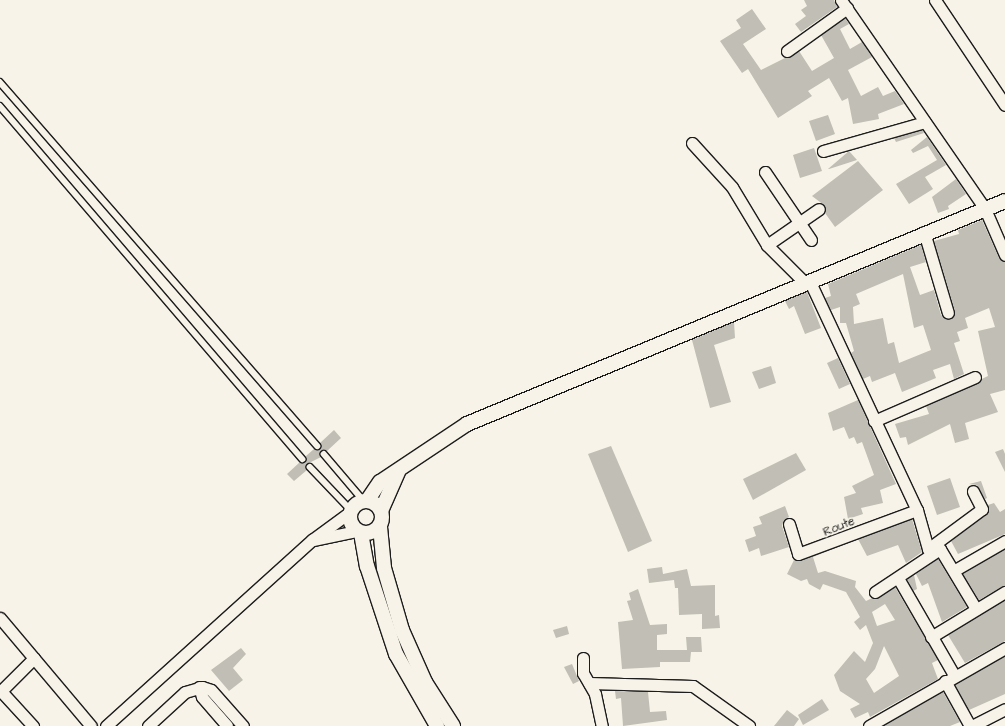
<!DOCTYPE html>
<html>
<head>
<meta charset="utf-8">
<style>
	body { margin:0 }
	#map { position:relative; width:1005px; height:726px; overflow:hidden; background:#f7f3e8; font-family:"Architects Daughter",sans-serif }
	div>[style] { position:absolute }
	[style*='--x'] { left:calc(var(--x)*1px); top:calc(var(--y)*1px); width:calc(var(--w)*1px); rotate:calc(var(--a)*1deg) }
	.building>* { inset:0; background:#c0beb5 }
	.roads { filter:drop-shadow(1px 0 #1c1c1c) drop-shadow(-1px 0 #1c1c1c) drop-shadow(0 1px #1c1c1c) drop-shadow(0 -1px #1c1c1c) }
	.service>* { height:5.5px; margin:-2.75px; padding:0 2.75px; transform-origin:2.75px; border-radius:2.75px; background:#f7f3e8 }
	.minor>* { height:11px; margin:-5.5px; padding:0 5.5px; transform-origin:5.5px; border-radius:5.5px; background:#f7f3e8 }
	.tertiary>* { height:14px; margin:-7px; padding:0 7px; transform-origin:7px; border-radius:7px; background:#f7f3e8 }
	.tertiary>.ring { margin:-7px; padding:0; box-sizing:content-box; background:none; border:14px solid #f7f3e8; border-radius:50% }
	span { translate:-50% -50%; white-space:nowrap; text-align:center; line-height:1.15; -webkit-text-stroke:3.5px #f7f3e8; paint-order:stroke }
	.street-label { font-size:12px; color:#1c1c1c }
</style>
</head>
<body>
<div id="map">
	<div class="building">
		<i style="clip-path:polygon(804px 0,834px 0,837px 7px,801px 32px,795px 24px,806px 16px,801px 10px,807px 6px)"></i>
		<i style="clip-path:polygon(752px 9px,766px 29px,743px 44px,761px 70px,799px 51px,812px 71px,834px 58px,821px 35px,845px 18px,849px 24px,840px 29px,850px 49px,862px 42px,872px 57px,848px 70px,861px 96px,878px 87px,883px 96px,895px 91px,904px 104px,878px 114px,879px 119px,853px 124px,848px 98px,842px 101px,829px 78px,808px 91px,812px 96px,778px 118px,748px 69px,742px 73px,720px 41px,741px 28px,736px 20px)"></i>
		<i style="clip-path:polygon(828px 115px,835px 134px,816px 141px,809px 121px)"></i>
		<i style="clip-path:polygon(922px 130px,924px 133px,896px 142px,894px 138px)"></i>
		<i style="clip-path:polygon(927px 137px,946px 165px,925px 177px,933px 189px,909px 204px,896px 184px,937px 160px,928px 146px,913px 153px,911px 150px)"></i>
		<i style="clip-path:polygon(814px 148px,822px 171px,800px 178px,793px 155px)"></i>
		<i style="clip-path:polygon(849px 151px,857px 160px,829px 169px,828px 169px)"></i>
		<i style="clip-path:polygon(858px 161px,883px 190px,835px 227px,825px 213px,824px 205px,812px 196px)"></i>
		<i style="clip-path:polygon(956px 179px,966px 194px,948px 206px,949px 209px,938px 213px,932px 197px)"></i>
		<i style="clip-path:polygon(evenodd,982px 220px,999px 258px,1005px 262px,1005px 390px,990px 394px,998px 412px,965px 423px,969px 439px,955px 443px,950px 424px,908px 445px,906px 437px,900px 438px,895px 424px,929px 414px,926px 406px,988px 376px,978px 331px,995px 327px,989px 308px,965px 318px,968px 328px,957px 332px,960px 341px,954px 343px,964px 374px,954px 379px,950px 364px,933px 370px,936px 378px,902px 392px,895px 373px,872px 382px,870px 376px,863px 379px,851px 353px,854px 351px,846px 323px,840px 323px,840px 307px,831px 310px,825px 298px,831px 296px,828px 284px,921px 245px,926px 262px,910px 267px,920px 295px,934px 290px,941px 315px,950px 320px,955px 311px,934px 241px,959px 234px,958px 230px,982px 220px,903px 274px,914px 328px,923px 325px,931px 350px,899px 363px,894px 342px,888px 344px,883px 318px,854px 324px,853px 307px,860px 304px,856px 294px,903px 274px)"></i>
		<i style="clip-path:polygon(807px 292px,821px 328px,805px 334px,794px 306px,789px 309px,785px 301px)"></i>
		<i style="clip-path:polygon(734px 322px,735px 338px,714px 345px,731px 402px,710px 408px,692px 340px)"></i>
		<i style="clip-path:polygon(838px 358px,850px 384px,839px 389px,827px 363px)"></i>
		<i style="clip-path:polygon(771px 366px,776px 383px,759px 389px,752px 372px)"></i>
		<i style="clip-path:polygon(858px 400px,896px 484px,880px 490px,883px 503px,861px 508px,863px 514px,848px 519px,844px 497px,856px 493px,852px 486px,874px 475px,862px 442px,857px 444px,854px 437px,849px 439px,844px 427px,833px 431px,828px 413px)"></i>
		<i style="clip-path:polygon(334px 430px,341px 438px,327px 451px,321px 451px,321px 457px,307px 464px,307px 470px,294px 481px,287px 474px,300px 462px,306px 462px,306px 456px,314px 449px,320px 449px,320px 443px)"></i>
		<i style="clip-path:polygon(611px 446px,652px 541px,628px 552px,588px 454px)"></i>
		<i style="clip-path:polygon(1003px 449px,1005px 454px,1005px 472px,995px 452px)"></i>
		<i style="clip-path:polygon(796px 453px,806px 470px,753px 500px,743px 479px)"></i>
		<i style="clip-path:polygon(950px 478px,960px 507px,937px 515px,927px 486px)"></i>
		<i style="clip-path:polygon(981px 481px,987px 498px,985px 499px,977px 485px,969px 484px)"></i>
		<i style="clip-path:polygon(994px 503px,1000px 512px,1005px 509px,1005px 534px,958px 554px,951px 541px,986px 515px,988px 505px)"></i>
		<i style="clip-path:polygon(785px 506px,789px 517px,784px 520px,782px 526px,789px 547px,761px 556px,759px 548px,749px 552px,745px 540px,756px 536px,753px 527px,762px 524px,759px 517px)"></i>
		<i style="clip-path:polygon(912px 519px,922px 552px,906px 563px,898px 545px,867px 556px,858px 539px)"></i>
		<i style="clip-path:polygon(evenodd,853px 541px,813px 557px,818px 573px,825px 571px,856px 581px,855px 587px,866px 601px,895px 587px,938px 660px,932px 663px,938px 679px,870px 717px,868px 712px,855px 718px,850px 709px,860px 704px,840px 691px,834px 675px,854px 651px,865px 662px,873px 643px,866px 625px,860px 630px,854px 622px,860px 617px,846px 592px,823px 584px,820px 590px,809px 584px,807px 579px,801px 581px,787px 574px,794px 560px,800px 561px,853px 541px,885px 604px,895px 620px,877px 626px,872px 612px,885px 604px,853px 541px,884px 646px,899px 676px,874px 693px,866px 679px,875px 669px,884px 646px)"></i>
		<i style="clip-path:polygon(1005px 549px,1005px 585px,979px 600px,963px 574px)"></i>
		<i style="clip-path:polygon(938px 559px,967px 607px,942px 622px,928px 583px,922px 586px,916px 574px)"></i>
		<i style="clip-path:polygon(662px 567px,663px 574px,687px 569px,691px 586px,715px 585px,715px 616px,719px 615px,720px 628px,702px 629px,702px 614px,679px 615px,678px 588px,675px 588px,674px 580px,649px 583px,647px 569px)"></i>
		<i style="clip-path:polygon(914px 575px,917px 589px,913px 591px,907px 579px)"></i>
		<i style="clip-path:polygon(638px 589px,650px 625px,667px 624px,667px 634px,657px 635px,657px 650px,687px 650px,686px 637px,701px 637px,702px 652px,691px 652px,690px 662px,660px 662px,660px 667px,622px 669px,618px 622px,633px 620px,627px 601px,631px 600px,629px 593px)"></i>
		<i style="clip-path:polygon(1005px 600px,1005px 641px,965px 663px,948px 635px)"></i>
		<i style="clip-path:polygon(567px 626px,569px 634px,556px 638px,553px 630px)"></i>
		<i style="clip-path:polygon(241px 648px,246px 654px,233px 668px,243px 680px,229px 691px,211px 670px)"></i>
		<i style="clip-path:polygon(1005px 656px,1005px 694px,969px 710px,955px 685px)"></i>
		<i style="clip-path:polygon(572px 664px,579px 681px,573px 684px,564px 667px)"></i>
		<i style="clip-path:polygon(615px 691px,648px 692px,650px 712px,666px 711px,667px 720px,623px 726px,621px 698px,616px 699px)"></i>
		<i style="clip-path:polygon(943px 692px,960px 722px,950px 726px,883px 726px)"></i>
		<i style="clip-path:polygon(822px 699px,829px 710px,803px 725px,798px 715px)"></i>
		<i style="clip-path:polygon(787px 710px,799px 719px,794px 726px,774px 726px)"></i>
	</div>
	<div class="roads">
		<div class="service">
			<i style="--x:0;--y:82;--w:483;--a:48.9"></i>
			<i style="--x:0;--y:106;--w:465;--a:49.4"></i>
			<i style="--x:324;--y:454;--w:62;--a:49.6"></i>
			<i style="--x:310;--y:467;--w:59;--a:46.4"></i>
		</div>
		<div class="minor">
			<i style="--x:841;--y:0;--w:254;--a:55.4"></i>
			<i style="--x:985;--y:209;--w:50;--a:66.5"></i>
			<i style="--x:935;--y:0;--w:126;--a:56.3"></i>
			<i style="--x:787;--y:51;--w:74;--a:-35.6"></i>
			<i style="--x:692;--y:143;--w:59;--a:47.7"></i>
			<i style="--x:732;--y:187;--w:68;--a:58.9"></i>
			<i style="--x:767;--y:245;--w:54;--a:45"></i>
			<i style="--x:823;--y:151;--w:106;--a:-15.9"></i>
			<i style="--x:765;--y:172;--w:82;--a:55.9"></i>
			<i style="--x:924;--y:232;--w:84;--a:73.5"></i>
			<i style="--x:767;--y:245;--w:63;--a:-34.7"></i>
			<i style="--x:810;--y:282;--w:252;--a:64.9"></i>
			<i style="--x:917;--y:510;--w:41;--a:74.2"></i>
			<i style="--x:928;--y:549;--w:67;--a:-36.5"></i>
			<i style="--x:982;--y:509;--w:20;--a:-117"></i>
			<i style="--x:874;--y:421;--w:110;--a:-23.5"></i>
			<i style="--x:789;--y:524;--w:31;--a:73"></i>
			<i style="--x:798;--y:554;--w:127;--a:-20.3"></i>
			<i style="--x:313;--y:540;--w:45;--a:-11.6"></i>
			<i style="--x:955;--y:570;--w:58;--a:-30.1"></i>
			<i style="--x:898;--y:578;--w:112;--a:60"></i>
			<i style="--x:875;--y:592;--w:78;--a:-33.5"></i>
			<i style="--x:940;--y:549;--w:70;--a:59"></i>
			<i style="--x:0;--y:618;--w:141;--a:49.9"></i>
			<i style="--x:931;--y:637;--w:87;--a:-31.3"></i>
			<i style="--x:583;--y:658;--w:15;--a:90"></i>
			<i style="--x:583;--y:673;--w:24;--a:60"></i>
			<i style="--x:595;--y:694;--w:33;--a:78"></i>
			<i style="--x:945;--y:681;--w:51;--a:60.9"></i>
			<i style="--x:589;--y:683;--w:104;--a:1.7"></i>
			<i style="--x:693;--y:686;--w:69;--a:35.5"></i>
			<i style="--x:199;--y:687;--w:10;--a:73"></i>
			<i style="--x:202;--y:697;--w:38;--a:49"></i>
			<i style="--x:0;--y:690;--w:49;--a:47.5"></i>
			<i style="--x:0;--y:692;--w:48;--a:-45"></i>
			<i style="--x:106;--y:726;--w:278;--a:-42.1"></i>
			<i style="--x:312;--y:540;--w:47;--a:-36.4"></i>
			<i style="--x:148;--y:726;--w:50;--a:-42.6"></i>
			<i style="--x:185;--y:692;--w:18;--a:-16"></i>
			<i style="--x:202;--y:687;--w:9;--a:18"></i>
			<i style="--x:211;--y:690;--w:48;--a:48.4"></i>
			<i style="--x:869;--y:726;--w:157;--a:-29.8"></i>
			<i style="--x:972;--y:726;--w:37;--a:-27"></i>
		</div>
		<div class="tertiary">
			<i class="ring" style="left:350px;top:501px;width:18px;height:18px"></i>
			<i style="--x:367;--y:501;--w:23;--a:-56"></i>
			<i style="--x:380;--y:482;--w:105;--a:-33.7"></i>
			<i style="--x:467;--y:424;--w:582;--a:-22.51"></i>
			<i style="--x:381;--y:511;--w:43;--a:-66.4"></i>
			<i style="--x:380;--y:527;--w:41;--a:84.4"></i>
			<i style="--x:384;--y:568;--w:65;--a:73.8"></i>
			<i style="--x:402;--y:630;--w:57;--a:66.1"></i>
			<i style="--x:425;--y:682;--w:52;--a:57.5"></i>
			<i style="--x:361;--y:533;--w:34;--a:80"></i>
			<i style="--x:367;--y:566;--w:93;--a:71.8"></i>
			<i style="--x:396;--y:654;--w:83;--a:60.3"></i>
		</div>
	</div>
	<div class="street-label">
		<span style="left:839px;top:527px;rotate:-22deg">Route</span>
	</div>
</div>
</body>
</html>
